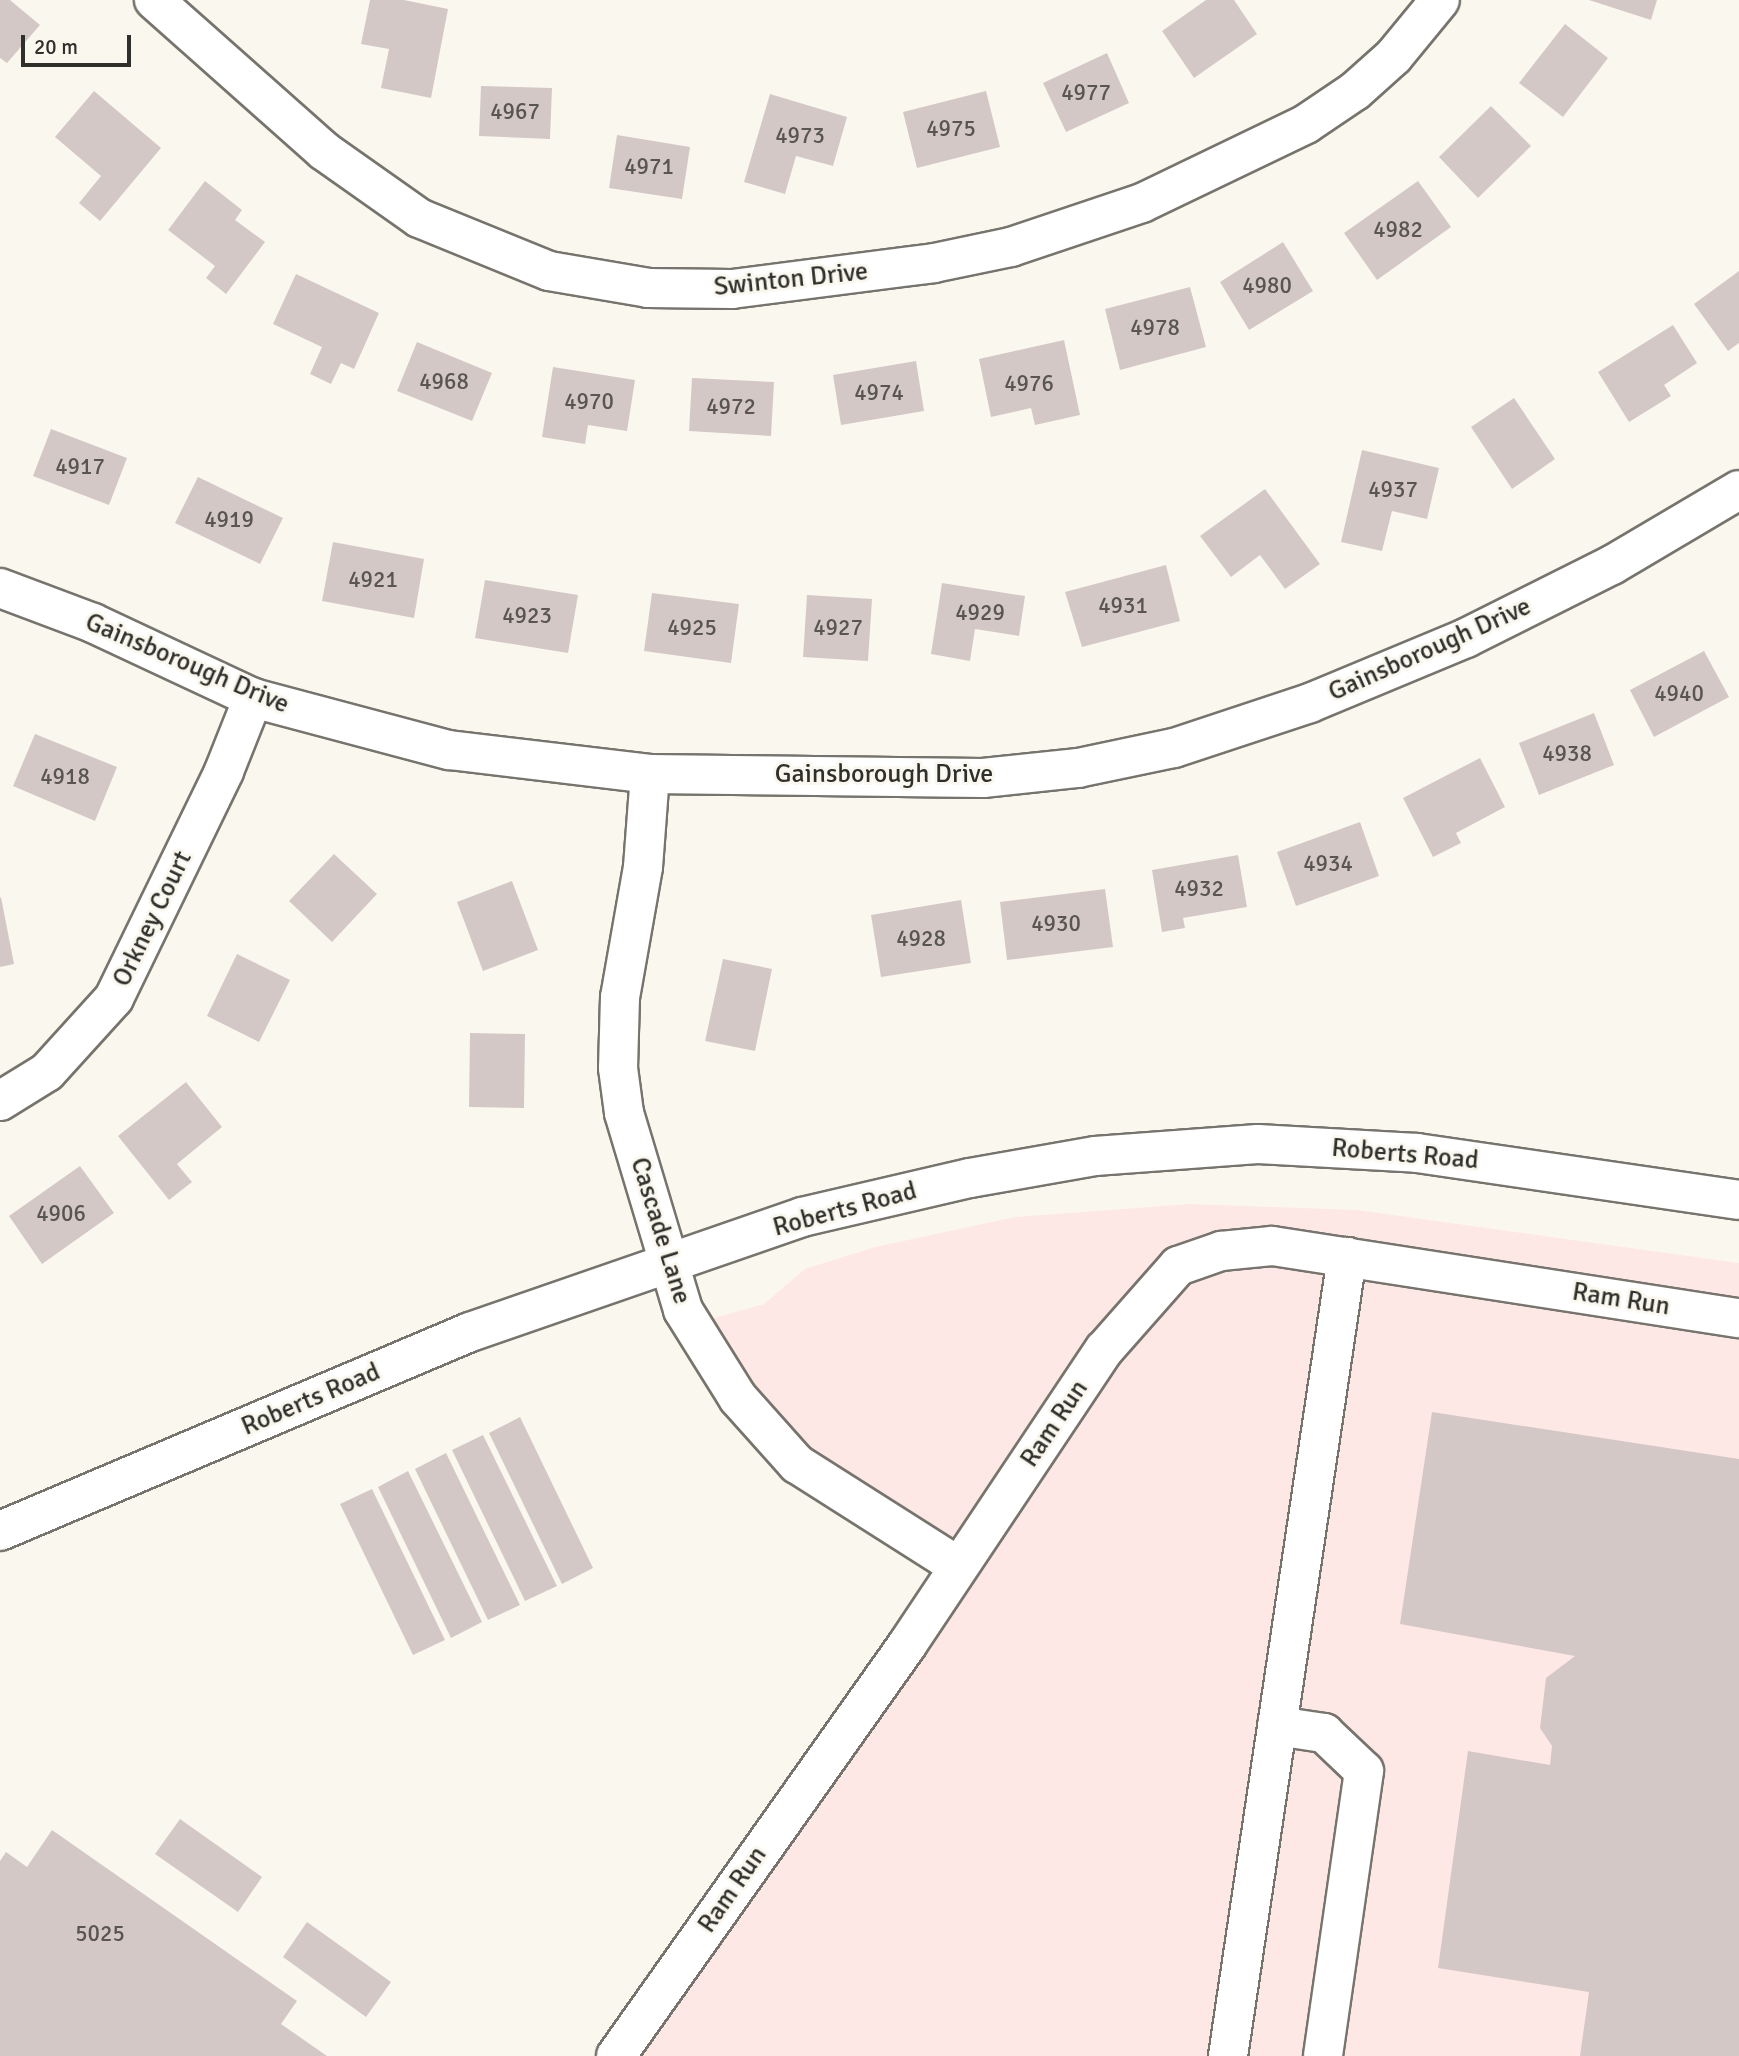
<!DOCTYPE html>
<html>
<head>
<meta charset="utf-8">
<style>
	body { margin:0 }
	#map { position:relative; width:1739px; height:2056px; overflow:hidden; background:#faf8ee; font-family:Signika,sans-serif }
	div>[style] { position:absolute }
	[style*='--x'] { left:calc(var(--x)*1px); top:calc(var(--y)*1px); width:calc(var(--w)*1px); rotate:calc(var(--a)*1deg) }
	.education>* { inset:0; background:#fee8e6 }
	.building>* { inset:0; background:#d4c8c7 }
	.roads { filter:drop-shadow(2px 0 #76746c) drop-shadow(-2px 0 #76746c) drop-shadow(0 2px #76746c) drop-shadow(0 -2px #76746c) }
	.minor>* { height:38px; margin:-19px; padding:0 19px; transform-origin:19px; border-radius:19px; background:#fff }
	.major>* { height:38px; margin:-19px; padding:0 19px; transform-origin:19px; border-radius:19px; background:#fff }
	span { translate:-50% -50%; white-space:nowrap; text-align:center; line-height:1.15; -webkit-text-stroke:6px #faf8ee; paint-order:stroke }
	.number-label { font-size:23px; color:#585552 }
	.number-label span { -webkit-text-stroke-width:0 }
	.street-label { font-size:26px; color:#2f2f2b }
	.scale { position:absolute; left:21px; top:35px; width:110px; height:32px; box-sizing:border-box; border:4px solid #2f2f2b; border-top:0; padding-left:9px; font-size:21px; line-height:24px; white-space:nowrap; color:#2f2f2b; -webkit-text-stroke:5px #faf8ee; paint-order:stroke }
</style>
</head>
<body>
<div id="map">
	<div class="education">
		<i style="clip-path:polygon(1190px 1204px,1357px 1210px,1739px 1263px,1739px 2056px,602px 2056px,942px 1575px,796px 1464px,689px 1325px,764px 1304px,805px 1269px,875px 1247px,1015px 1217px)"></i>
	</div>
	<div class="building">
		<i style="clip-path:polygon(0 0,10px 0,40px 25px,7px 63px,0 58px)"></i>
		<i style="clip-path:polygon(370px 0,404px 0,448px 9px,431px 98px,381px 88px,389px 49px,361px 44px)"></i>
		<i style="clip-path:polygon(1206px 0,1234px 0,1257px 34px,1194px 78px,1162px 31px)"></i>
		<i style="clip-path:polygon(1589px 0,1657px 0,1651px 20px)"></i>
		<i style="clip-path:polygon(1565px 24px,1608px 58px,1563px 117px,1519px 83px)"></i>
		<i style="clip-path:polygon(1107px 53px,1129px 103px,1066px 132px,1043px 83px)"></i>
		<i style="clip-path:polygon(481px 86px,552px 88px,550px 139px,479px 136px)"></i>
		<i style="clip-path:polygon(94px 91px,161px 148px,100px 221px,79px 203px,101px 176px,55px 137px)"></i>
		<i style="clip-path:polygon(986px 91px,1000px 147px,917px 168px,903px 112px)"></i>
		<i style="clip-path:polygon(770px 94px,847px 117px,833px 166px,796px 156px,785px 194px,744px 182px)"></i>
		<i style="clip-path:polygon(1491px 106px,1531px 146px,1478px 198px,1439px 157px)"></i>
		<i style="clip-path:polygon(617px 135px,690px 147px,682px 199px,609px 188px)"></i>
		<i style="clip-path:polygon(205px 181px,242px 210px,235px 220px,265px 242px,226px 294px,206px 278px,215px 266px,168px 230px)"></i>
		<i style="clip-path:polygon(1418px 181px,1451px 227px,1377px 280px,1344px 233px)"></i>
		<i style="clip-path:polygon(1283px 242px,1313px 291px,1249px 330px,1220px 282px)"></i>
		<i style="clip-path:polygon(1739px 271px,1739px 343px,1728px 351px,1694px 304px)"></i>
		<i style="clip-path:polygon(296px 274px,379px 313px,354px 369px,341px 363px,331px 384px,310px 374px,322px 347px,273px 324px)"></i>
		<i style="clip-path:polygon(1190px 287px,1206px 347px,1120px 370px,1105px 309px)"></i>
		<i style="clip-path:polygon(1673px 325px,1697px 363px,1664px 385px,1671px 396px,1629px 422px,1598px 372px)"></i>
		<i style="clip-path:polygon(1064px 340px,1080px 415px,1035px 425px,1031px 408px,991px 417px,979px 359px)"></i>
		<i style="clip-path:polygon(417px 342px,492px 373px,472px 421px,397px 391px)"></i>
		<i style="clip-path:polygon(916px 361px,924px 411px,841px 425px,833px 375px)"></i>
		<i style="clip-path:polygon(553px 367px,635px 380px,627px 431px,588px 425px,585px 444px,542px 437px)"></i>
		<i style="clip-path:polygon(692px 378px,774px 382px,771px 436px,689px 431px)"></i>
		<i style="clip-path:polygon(1514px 398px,1555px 459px,1512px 489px,1471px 427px)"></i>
		<i style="clip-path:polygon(51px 429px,127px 458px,109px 505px,33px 476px)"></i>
		<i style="clip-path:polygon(1362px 450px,1439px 468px,1427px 519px,1392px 511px,1382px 551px,1341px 542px)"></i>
		<i style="clip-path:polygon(198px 477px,283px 518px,260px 564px,175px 523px)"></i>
		<i style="clip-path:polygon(1265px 489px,1320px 564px,1285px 589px,1260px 555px,1231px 577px,1200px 536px)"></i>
		<i style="clip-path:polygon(333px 542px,424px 559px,414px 618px,322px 601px)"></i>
		<i style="clip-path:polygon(1166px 565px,1180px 621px,1082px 647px,1065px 592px)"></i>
		<i style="clip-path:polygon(485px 580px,578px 595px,568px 653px,475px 638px)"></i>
		<i style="clip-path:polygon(942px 583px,1025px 596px,1019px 636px,975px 629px,970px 661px,931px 654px)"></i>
		<i style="clip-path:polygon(652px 593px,739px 604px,731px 663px,644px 651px)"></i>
		<i style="clip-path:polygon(807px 595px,872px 599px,868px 661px,803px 657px)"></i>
		<i style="clip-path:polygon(1704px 651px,1729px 697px,1654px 737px,1630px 690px)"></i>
		<i style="clip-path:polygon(1594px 713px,1614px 765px,1539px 795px,1519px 743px)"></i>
		<i style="clip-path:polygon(35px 734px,117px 767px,95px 821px,13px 786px)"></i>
		<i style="clip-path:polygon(1480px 758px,1505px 807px,1456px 833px,1461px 843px,1433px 857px,1403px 798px)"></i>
		<i style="clip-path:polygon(1360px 822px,1379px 876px,1296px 906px,1277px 852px)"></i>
		<i style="clip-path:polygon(334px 854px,377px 894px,332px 942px,289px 901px)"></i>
		<i style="clip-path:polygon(1238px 855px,1247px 907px,1183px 918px,1185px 928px,1162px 932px,1152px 870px)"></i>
		<i style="clip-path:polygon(512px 881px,538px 950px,483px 971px,457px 902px)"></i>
		<i style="clip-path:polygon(1105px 889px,1113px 947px,1007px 960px,1000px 902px)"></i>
		<i style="clip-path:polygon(1px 897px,14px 964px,0 967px,0 898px)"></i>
		<i style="clip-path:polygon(961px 900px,971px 963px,881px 977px,871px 915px)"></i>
		<i style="clip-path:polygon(237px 954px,290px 980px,259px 1042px,207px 1016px)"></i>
		<i style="clip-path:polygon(723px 959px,772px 969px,755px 1051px,705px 1041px)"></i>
		<i style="clip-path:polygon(470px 1033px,525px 1034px,524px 1108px,469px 1107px)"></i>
		<i style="clip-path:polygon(186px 1082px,222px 1127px,177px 1164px,192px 1182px,169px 1200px,118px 1136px)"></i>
		<i style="clip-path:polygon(80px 1166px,114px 1213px,42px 1264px,9px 1216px)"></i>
		<i style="clip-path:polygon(1432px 1412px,1739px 1459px,1739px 2056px,1580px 2056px,1589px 1992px,1438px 1968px,1468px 1751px,1550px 1765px,1552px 1746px,1540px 1728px,1546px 1678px,1575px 1656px,1400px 1624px)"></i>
		<i style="clip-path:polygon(520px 1417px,593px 1568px,562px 1584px,489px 1433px)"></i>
		<i style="clip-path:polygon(483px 1435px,557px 1586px,525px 1601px,452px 1450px)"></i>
		<i style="clip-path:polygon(446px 1453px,520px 1605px,488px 1620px,415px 1469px)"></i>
		<i style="clip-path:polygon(408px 1471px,482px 1622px,451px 1638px,378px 1487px)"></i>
		<i style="clip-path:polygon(372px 1489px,445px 1640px,413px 1655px,340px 1504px)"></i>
		<i style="clip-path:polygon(180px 1819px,262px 1877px,238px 1912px,155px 1854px)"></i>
		<i style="clip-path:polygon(52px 1830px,297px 2001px,281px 2024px,327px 2056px,0 2056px,0 1861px,6px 1852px,27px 1867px)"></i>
		<i style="clip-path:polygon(307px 1922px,391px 1982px,366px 2017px,283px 1957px)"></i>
	</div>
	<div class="roads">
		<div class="minor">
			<i style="--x:154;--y:0;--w:227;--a:41.6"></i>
			<i style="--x:324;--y:151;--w:116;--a:35.2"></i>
			<i style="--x:419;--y:218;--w:140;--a:22.2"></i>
			<i style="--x:549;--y:271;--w:100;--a:9.7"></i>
			<i style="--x:648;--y:288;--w:84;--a:0.7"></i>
			<i style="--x:732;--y:289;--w:204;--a:-7.3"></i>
			<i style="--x:934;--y:263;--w:79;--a:-11.7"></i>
			<i style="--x:1011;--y:247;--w:138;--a:-18.6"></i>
			<i style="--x:1142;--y:203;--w:182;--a:-25.7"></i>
			<i style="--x:1306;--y:124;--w:59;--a:-34"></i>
			<i style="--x:1355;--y:91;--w:52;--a:-41.9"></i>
			<i style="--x:1394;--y:56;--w:72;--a:-50.6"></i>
			<i style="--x:0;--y:588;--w:99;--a:20.6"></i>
			<i style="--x:93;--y:623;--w:177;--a:25.1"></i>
			<i style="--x:253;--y:698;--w:203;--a:14.9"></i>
			<i style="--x:449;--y:750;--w:202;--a:6.8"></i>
			<i style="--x:650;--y:774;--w:333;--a:0.7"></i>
			<i style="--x:983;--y:778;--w:96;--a:-6"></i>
			<i style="--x:1078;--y:768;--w:98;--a:-11.8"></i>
			<i style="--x:1174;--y:748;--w:143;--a:-18.3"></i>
			<i style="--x:1310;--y:703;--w:169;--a:-22.6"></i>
			<i style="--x:1466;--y:638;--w:163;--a:-26.6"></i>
			<i style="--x:1612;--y:565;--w:147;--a:-30.6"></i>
			<i style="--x:650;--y:774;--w:93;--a:94.3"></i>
			<i style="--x:643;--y:867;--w:132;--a:100"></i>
			<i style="--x:620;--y:997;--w:71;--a:91.6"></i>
			<i style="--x:618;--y:1068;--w:45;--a:82.4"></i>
			<i style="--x:624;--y:1113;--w:206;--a:73.3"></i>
			<i style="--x:683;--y:1310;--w:104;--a:58"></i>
			<i style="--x:738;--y:1398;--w:89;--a:48.2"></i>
			<i style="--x:797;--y:1464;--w:191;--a:32.4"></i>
			<i style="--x:0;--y:1101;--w:55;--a:-31.7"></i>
			<i style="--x:47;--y:1072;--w:100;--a:-47.8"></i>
			<i style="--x:114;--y:998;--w:252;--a:-64.1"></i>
			<i style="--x:224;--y:771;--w:79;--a:-68.3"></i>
			<i style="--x:1277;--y:1726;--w:48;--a:8.5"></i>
			<i style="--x:1324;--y:1733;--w:55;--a:43.5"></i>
			<i style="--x:1364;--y:1771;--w:288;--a:98.2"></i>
			<i style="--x:616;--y:2056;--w:504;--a:-54.7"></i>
			<i style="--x:907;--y:1645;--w:355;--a:-56.3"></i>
			<i style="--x:1104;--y:1350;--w:112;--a:-48.6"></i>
			<i style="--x:1178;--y:1266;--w:46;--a:-19.2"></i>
			<i style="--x:1221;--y:1251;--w:51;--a:-5.6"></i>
			<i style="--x:1272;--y:1246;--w:473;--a:8.8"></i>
			<i style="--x:1228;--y:2056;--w:808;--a:-81.53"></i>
		</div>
		<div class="major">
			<i style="--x:0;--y:1531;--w:510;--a:-22.95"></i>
			<i style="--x:470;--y:1332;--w:351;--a:-19.1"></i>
			<i style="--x:802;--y:1217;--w:172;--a:-13.1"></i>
			<i style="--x:970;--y:1178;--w:127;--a:-10"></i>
			<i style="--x:1095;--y:1156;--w:163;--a:-4.2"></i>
			<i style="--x:1258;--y:1144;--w:159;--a:3.2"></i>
			<i style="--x:1417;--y:1153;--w:325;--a:8.3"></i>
		</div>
	</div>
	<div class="number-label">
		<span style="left:1086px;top:93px">4977</span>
		<span style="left:515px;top:112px">4967</span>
		<span style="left:951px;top:129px">4975</span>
		<span style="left:800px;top:136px">4973</span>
		<span style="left:649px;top:167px">4971</span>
		<span style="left:1398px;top:230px">4982</span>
		<span style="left:1267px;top:286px">4980</span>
		<span style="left:1155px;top:328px">4978</span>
		<span style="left:444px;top:382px">4968</span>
		<span style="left:1029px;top:384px">4976</span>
		<span style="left:879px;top:393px">4974</span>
		<span style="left:589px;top:402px">4970</span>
		<span style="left:731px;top:407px">4972</span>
		<span style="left:80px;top:467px">4917</span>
		<span style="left:1393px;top:490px">4937</span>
		<span style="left:229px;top:520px">4919</span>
		<span style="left:373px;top:580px">4921</span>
		<span style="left:1123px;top:606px">4931</span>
		<span style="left:980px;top:613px">4929</span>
		<span style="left:527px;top:616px">4923</span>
		<span style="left:692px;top:628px">4925</span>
		<span style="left:838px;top:628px">4927</span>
		<span style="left:1679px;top:694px">4940</span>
		<span style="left:1567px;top:754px">4938</span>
		<span style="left:65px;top:777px">4918</span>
		<span style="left:1328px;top:864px">4934</span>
		<span style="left:1199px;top:889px">4932</span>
		<span style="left:1056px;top:924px">4930</span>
		<span style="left:921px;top:939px">4928</span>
		<span style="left:61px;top:1214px">4906</span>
		<span style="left:100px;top:1934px">5025</span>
	</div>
	<div class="street-label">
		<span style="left:791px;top:280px;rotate:-6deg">Swinton Drive</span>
		<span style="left:1430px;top:650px;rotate:-24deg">Gainsborough Drive</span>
		<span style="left:187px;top:664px;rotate:23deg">Gainsborough Drive</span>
		<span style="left:884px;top:775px">Gainsborough Drive</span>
		<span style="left:153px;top:919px;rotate:-64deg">Orkney Court</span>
		<span style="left:1405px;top:1155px;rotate:5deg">Roberts Road</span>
		<span style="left:845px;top:1210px;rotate:-15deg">Roberts Road</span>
		<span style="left:660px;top:1231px;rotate:73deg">Cascade Lane</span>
		<span style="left:1621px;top:1300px;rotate:9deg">Ram Run</span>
		<span style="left:311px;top:1400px;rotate:-23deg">Roberts Road</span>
		<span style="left:1055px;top:1424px;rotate:-56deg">Ram Run</span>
		<span style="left:733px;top:1890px;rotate:-55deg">Ram Run</span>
	</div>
	<div class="scale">20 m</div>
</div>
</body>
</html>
